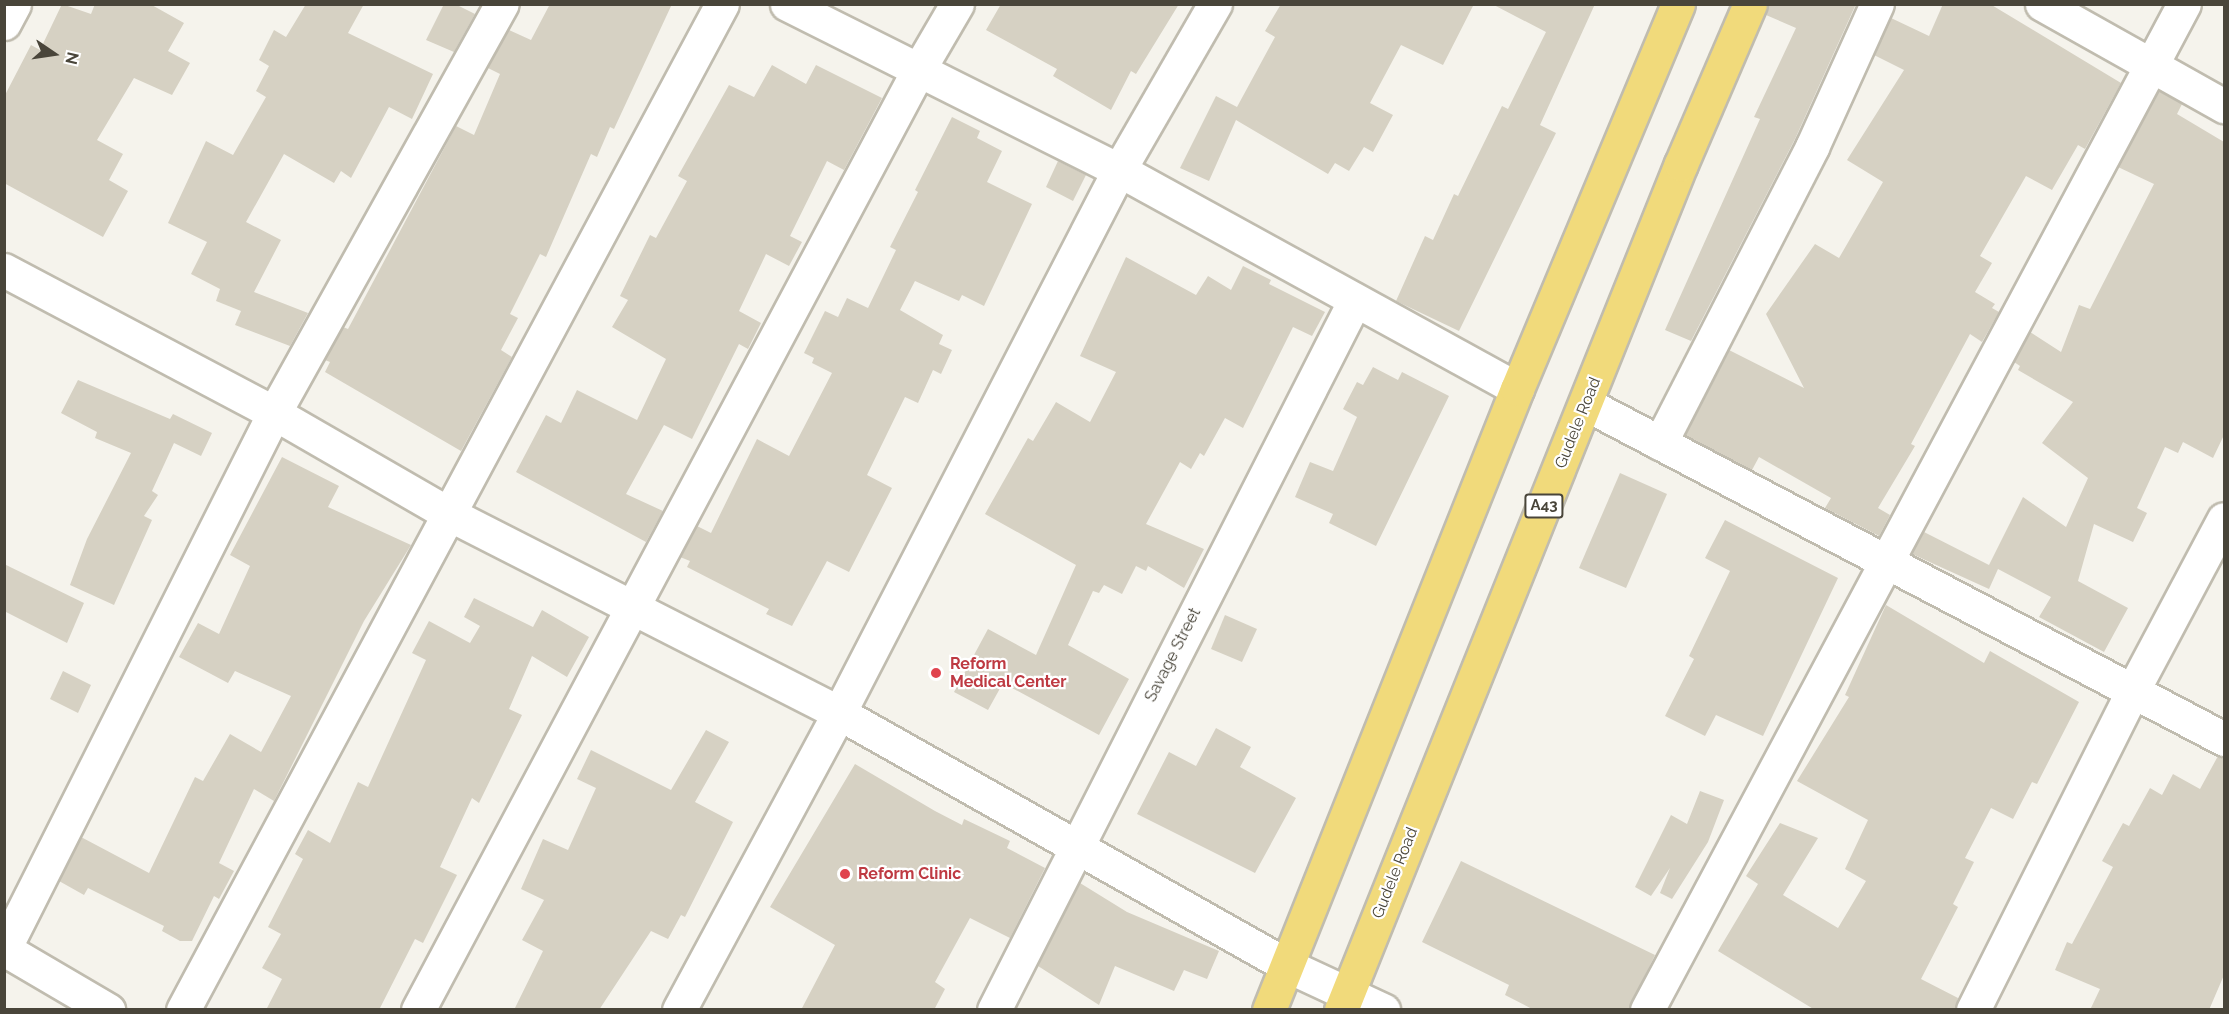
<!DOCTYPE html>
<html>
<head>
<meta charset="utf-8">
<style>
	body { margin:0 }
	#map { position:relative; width:2229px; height:1014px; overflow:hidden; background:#f5f3ec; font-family:Raleway,sans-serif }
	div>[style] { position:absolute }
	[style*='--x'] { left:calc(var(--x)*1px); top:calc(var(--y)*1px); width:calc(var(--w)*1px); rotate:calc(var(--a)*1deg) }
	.building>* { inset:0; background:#d6d1c3 }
	.roads { filter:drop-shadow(2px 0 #c0bcaf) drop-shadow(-2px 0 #c0bcaf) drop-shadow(0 2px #c0bcaf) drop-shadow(0 -2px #c0bcaf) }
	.minor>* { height:33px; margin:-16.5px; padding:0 16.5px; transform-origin:16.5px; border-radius:16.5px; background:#fff }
	.highway>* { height:33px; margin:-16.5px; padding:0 16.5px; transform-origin:16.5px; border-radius:16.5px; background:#f1da7b }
	.dots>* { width:16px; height:16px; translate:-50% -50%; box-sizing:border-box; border:3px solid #fff; border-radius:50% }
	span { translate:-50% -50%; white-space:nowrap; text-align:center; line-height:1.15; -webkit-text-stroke:4.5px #fff; paint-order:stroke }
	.shield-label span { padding:2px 4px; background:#fff; border:2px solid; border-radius:4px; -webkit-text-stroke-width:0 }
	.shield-label { font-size:15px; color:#49453a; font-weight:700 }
	.street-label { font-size:16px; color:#49453a }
	.health-label { font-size:16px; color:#be3a42; font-weight:700 }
	.left { translate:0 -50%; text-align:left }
	.frame { position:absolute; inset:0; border:6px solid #49453a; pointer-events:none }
	.north { position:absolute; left:24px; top:24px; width:60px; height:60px; -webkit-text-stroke:4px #fff; paint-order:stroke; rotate:103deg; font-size:16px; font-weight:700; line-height:24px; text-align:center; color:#49453a }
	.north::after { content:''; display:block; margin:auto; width:21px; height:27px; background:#49453a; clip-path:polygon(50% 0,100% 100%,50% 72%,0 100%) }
</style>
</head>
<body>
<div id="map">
	<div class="building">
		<i style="clip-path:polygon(62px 4px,91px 14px,95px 4px,150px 4px,184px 23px,168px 51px,190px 63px,172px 95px,134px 78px,97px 140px,123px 154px,109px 180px,128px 191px,103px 237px,4px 183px,4px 97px,31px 45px,40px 50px)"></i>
		<i style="clip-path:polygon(306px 4px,364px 4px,348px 33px,433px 74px,412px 119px,389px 107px,351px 178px,341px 171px,334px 183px,284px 154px,246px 222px,281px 240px,254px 292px,308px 313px,290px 346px,235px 325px,241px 311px,216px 301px,220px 289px,191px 274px,207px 242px,168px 223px,206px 141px,233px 155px,266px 97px,256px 91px,269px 66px,259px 60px,274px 30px,286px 37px)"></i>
		<i style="clip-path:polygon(444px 4px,455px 4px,475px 14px,454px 52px,426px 40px)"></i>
		<i style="clip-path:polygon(550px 4px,672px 4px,614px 129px,610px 127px,597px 157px,591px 154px,546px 257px,540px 254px,510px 314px,518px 318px,501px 350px,512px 357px,461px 451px,325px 372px,330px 362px,325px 360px,343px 327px,348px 329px,456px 126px,474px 135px,500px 74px,488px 68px,509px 30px,531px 40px)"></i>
		<i style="clip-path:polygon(1001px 4px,1179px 4px,1136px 74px,1131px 71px,1111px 110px,1053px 76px,1057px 69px,986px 30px)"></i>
		<i style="clip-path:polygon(1281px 4px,1474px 4px,1443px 65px,1401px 45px,1370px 103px,1393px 115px,1373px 152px,1364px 147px,1349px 171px,1335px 163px,1328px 174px,1236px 120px,1209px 181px,1180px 168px,1216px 96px,1237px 107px,1275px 37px,1265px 31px)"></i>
		<i style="clip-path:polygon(1492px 4px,1595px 4px,1540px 125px,1556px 133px,1459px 331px,1396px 301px,1425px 236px,1433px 240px,1454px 194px,1458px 196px,1502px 106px,1508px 109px,1546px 32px)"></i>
		<i style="clip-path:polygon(1768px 4px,1856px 4px,1795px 139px,1691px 341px,1665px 330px,1760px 119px,1754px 117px,1796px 28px,1766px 15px)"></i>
		<i style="clip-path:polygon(1943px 4px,1990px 4px,2121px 83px,2085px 149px,2078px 145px,2052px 190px,2026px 176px,1980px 256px,1992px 263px,1975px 292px,1995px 304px,1992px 308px,1999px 312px,1982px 342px,1970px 334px,1911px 444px,1915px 446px,1878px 508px,1890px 515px,1879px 536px,1825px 508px,1831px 498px,1759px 457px,1752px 470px,1685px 435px,1729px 350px,1804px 388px,1766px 314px,1815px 244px,1839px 258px,1883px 182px,1847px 160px,1904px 70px,1874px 55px,1891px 18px,1929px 36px)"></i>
		<i style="clip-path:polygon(772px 65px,806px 84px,816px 65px,882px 98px,844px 170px,827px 161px,790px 236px,802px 242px,789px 266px,766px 254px,739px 311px,761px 323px,748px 349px,739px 344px,692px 439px,664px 425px,626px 494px,663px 511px,646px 542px,516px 472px,546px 415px,561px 423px,577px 390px,637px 420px,666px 359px,612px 327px,628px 300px,620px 296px,650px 235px,656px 238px,687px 181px,678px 176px,729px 85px,754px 97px)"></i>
		<i style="clip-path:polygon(2159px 91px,2182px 104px,2177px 114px,2224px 142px,2224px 435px,2213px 458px,2183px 442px,2178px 453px,2165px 447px,2137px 508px,2147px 513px,2133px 542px,2094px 524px,2078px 581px,2128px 608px,2104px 652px,2039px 617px,2051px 597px,1998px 569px,1989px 589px,1912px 554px,1924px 532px,1989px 565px,2023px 497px,2066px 527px,2088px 478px,2042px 443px,2073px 402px,2018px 370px,2020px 366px,2014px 362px,2030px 332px,2061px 352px,2079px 305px,2090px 309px,2154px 184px,2118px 167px)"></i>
		<i style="clip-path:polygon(952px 117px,980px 131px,977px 138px,1002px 151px,987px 182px,1032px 204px,984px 306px,962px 295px,959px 301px,915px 281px,900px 310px,943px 335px,939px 344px,952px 350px,941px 374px,933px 370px,918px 403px,905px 397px,867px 475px,892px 488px,849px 572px,827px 561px,792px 626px,766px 614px,769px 609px,687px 567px,690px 561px,680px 557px,697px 526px,711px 533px,757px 439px,789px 456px,832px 373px,812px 363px,814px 358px,804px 353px,825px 311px,838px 317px,847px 298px,868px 308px,896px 250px,890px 247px,918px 192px,915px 190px)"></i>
		<i style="clip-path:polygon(1058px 161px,1086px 175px,1073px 201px,1046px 187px)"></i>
		<i style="clip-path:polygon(1126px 257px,1196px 295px,1208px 276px,1231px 290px,1243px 266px,1271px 280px,1269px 284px,1325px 312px,1312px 336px,1293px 327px,1243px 428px,1225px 418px,1204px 456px,1200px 453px,1191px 469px,1180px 462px,1146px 524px,1204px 549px,1184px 588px,1148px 566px,1146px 571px,1136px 566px,1122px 594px,1104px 585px,1099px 593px,1093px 591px,1068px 645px,1129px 679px,1099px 735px,1003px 683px,988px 710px,954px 692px,988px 629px,1036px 655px,1076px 565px,985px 514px,1028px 438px,1033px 441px,1056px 402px,1090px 422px,1116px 372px,1080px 356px)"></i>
		<i style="clip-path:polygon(1373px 367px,1398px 380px,1402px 372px,1449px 396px,1376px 546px,1329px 523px,1333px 514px,1295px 497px,1310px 462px,1333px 471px,1357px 417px,1343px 409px,1357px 382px,1363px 385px)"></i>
		<i style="clip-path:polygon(78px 380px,170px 419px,173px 414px,212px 433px,201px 456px,174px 443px,152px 491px,158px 495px,144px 516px,152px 520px,114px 605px,70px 585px,87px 539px,131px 453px,95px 438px,97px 432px,61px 413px)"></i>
		<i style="clip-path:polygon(282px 457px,339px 486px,328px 507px,411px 545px,364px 621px,274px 801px,254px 789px,219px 863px,234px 871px,219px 899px,214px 896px,192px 941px,180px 941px,162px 931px,164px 926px,88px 888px,84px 895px,59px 881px,81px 837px,149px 873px,195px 777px,203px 781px,230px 734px,261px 752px,291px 696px,235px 671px,228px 683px,179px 657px,198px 623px,219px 634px,250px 566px,230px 555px)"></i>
		<i style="clip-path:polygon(1620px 473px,1667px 494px,1626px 588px,1579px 568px)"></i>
		<i style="clip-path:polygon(1725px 520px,1838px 578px,1763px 736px,1716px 715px,1705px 736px,1665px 716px,1694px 659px,1689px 656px,1730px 571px,1705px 558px)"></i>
		<i style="clip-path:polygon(4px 564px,84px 603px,67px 643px,4px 611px)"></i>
		<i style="clip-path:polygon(474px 598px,533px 627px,542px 610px,589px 637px,567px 677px,532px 656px,509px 709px,522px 715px,479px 803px,472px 798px,440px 867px,457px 875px,423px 943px,415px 939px,379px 1010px,266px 1010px,282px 979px,262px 968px,281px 934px,268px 927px,303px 859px,295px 854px,308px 830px,330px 843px,358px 782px,368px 787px,426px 660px,412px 653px,429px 621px,470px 643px,480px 626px,464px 617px)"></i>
		<i style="clip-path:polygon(1886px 605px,1984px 663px,1990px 651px,2079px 702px,2037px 784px,2032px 782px,2013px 819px,1991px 808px,1965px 858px,1974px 862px,1953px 904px,1958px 907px,1921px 979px,1958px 998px,1955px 1010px,1815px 1010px,1718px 951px,1758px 884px,1746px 876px,1780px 823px,1818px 838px,1783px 895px,1838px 928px,1866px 881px,1845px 869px,1868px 820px,1797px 781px,1849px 697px,1845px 695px)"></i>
		<i style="clip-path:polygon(1225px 615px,1257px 629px,1242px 662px,1211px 649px)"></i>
		<i style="clip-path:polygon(63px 671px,91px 685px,78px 713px,50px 699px)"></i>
		<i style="clip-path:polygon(1216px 728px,1251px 747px,1240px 767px,1296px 798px,1255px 873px,1137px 814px,1169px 752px,1196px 766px)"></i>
		<i style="clip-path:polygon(706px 730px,729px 742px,695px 802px,733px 822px,685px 917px,681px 915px,668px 939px,651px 931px,599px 1010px,514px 1010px,543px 951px,522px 940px,544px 900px,521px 889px,543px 839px,568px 850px,596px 788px,577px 779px,591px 750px,671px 790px)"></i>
		<i style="clip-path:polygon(2218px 756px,2224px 758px,2224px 975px,2209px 1010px,2090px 1010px,2100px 989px,2055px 970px,2067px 942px,2072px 944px,2113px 867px,2102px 861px,2123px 823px,2129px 826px,2150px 788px,2162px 795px,2173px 774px,2200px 789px)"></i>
		<i style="clip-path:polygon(855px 764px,935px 811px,962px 825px,964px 819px,1010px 841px,1007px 848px,1045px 868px,1010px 938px,970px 918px,935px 982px,945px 989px,934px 1010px,801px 1010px,835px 945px,770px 907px)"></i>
		<i style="clip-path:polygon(1700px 791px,1724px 800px,1708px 842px,1672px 899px,1660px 893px,1670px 868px,1651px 896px,1635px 887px,1671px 815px,1687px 824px)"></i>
		<i style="clip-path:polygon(1461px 861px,1655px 955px,1628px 1010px,1534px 1010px,1505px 995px,1509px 985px,1422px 942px)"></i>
		<i style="clip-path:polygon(1080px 883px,1127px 912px,1219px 951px,1207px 979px,1184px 970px,1174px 991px,1115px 966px,1099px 1005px,1038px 966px)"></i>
	</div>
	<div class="roads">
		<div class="minor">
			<i style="--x:787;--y:4;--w:371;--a:26.6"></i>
			<i style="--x:1119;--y:170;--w:454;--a:28.8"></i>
			<i style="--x:2042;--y:4;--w:209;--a:29.3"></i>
			<i style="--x:4;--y:23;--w:21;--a:-62"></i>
			<i style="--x:4;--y:270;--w:306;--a:27.9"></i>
			<i style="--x:274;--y:413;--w:200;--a:30"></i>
			<i style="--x:447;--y:513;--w:440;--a:27"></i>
			<i style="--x:839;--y:713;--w:515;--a:29.4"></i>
			<i style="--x:1288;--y:966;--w:105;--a:24.9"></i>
			<i style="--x:1586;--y:404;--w:721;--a:27.7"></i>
			<i style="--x:1660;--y:443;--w:333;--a:-62.8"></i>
			<i style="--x:1812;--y:147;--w:157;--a:-65.6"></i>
			<i style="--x:4;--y:949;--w:600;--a:-63.26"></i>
			<i style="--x:274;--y:413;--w:468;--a:-60.9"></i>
			<i style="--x:4;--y:949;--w:121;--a:30.4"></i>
			<i style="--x:183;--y:1010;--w:1141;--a:-61.82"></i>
			<i style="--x:418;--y:1010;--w:1066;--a:-61.97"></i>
			<i style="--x:919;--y:69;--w:75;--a:-59.7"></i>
			<i style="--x:679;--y:1010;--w:337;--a:-61.7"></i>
			<i style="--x:839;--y:713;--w:611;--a:-62.72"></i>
			<i style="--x:1119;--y:170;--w:192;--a:-60"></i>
			<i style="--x:994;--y:1010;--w:794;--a:-63.05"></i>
			<i style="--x:1647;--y:1010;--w:1140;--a:-61.91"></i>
			<i style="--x:1973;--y:1010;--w:360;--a:-63.4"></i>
			<i style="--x:2134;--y:688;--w:191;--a:-62"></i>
		</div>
		<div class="highway">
			<i style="--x:1269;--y:1010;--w:669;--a:-68.23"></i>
			<i style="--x:1517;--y:389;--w:417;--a:-67.3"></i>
			<i style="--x:1341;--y:1010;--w:912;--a:-68.11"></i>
			<i style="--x:1681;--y:164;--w:174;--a:-66.7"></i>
		</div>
	</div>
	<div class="dots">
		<i style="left:936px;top:673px;background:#e0444e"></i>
		<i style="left:845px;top:874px;background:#e0444e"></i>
	</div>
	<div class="shield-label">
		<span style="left:1544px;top:506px">A43</span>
	</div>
	<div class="street-label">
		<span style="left:1578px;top:423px;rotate:-68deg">Gudele Road</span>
		<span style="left:1173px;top:655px;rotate:-63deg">Savage Street</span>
		<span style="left:1395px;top:873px;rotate:-68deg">Gudele Road</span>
	</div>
	<div class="health-label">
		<span class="left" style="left:950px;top:673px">Reform<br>Medical Center</span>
		<span class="left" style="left:858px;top:874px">Reform Clinic</span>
	</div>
	<div class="frame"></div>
	<div class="north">N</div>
</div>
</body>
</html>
